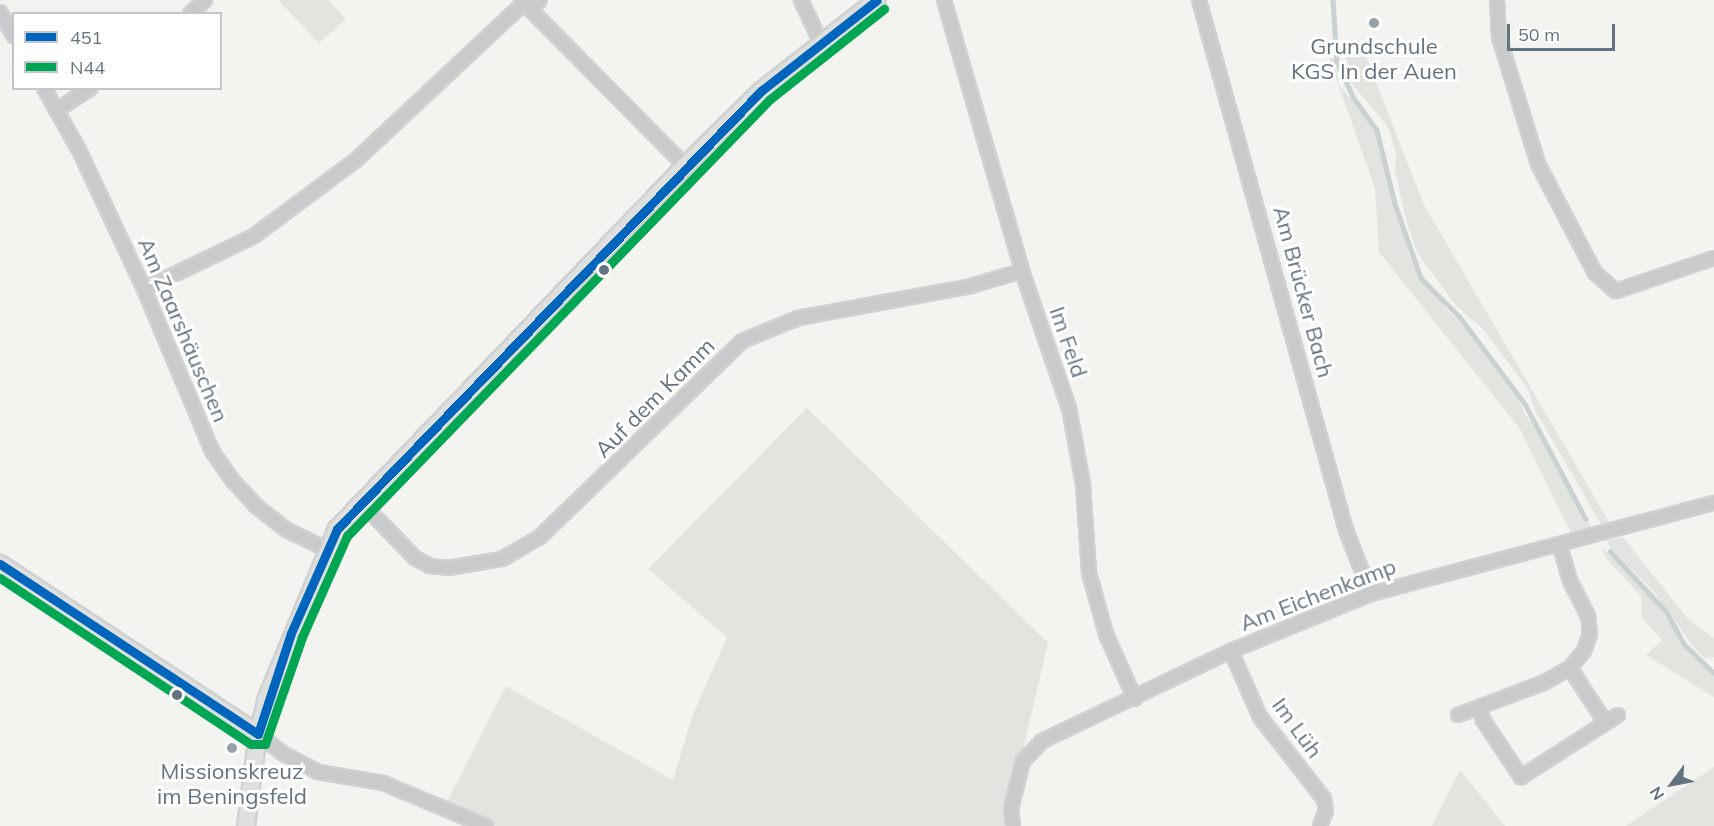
<!DOCTYPE html>
<html>
<head>
<meta charset="utf-8">
<style>
	body { margin:0 }
	#map { position:relative; width:1714px; height:826px; overflow:hidden; background:#f3f3f0; font-family:Mulish,sans-serif }
	div>[style] { position:absolute }
	[style*='--x'] { left:calc(var(--x)*1px); top:calc(var(--y)*1px); width:calc(var(--w)*1px); rotate:calc(var(--a)*1deg) }
	.green>* { inset:0; background:#e2e5df }
	.stream>* { height:4.5px; margin:-2.25px; padding:0 2.25px; transform-origin:2.25px; border-radius:2.25px; background:#c9d1d3 }
	.roads { filter:drop-shadow(2px 0 #d0d1d1) drop-shadow(-2px 0 #d0d1d1) drop-shadow(0 2px #d0d1d1) drop-shadow(0 -2px #d0d1d1) }
	.street>* { height:12px; margin:-6px; padding:0 6px; transform-origin:6px; border-radius:6px; background:#c8cacb }
	.secondary>* { height:16px; margin:-8px; padding:0 8px; transform-origin:8px; border-radius:8px; background:#dedfdf }
	.bus-1>* { height:9px; margin:-4.5px; padding:0 4.5px; transform-origin:4.5px; border-radius:4.5px; background:#0065bd }
	.bus-2>* { height:9px; margin:-4.5px; padding:0 4.5px; transform-origin:4.5px; border-radius:4.5px; background:#00a651 }
	.dots>* { width:16px; height:16px; translate:-50% -50%; box-sizing:border-box; border:3px solid #fff; border-radius:50% }
	span { translate:-50% -50%; white-space:nowrap; text-align:center; line-height:1.15; -webkit-text-stroke:6px #fff; paint-order:stroke }
	.poi-label { font-size:22px; color:#637380 }
	.street-label { font-size:22px; color:#637380 }
	.legend { position:absolute; left:12px; top:12px; width:210px; height:78px; box-sizing:border-box; background:#fff; border:2px solid #c1c7cc; margin:0; padding:8px 10px; list-style:none; font-size:18px; color:#637380 }
	.legend li { display:flex; align-items:center; gap:12px; height:30px }
	.legend b { width:30px; border:2px solid #c1c7cc }
	.north { position:absolute; left:1642px; top:754px; width:60px; height:60px; -webkit-text-stroke:4px #fff; paint-order:stroke; rotate:238deg; font-size:16px; font-weight:700; line-height:24px; text-align:center; color:#637380 }
	.north::after { content:''; display:block; margin:auto; width:21px; height:27px; background:#637380; clip-path:polygon(50% 0,100% 100%,50% 72%,0 100%) }
	.scale { position:absolute; left:1507px; top:24px; width:108px; height:27px; box-sizing:border-box; border:3px solid #637380; border-top:0; padding-left:8px; font-size:18px; line-height:21px; white-space:nowrap; color:#637380; -webkit-text-stroke:4px #fff; paint-order:stroke }
</style>
</head>
<body>
<div id="map">
	<div class="green">
		<i style="clip-path:polygon(278px 0,328px 0,346px 19px,319px 43px)"></i>
		<i style="clip-path:polygon(1362px 47px,1424px 205px,1609px 522px,1601px 524px,1535px 410px,1528px 389px,1482px 328px,1456px 306px,1417px 252px,1407px 223px,1395px 171px,1396px 152px,1387px 125px,1350px 82px,1345px 52px)"></i>
		<i style="clip-path:polygon(1335px 57px,1339px 85px,1376px 128px,1410px 257px,1448px 311px,1473px 333px,1523px 399px,1519px 400px,1525px 414px,1550px 450px,1591px 527px,1571px 533px,1520px 429px,1379px 252px,1375px 188px,1329px 59px)"></i>
		<i style="clip-path:polygon(807px 408px,1048px 643px,1005px 826px,496px 826px,447px 802px,506px 686px,673px 780px,692px 717px,727px 637px,648px 569px)"></i>
		<i style="clip-path:polygon(1623px 537px,1688px 619px,1714px 638px,1714px 657px,1704px 658px,1695px 649px,1654px 592px,1612px 550px,1607px 541px)"></i>
		<i style="clip-path:polygon(1600px 546px,1649px 593px,1691px 653px,1714px 676px,1714px 697px,1646px 655px,1662px 640px,1642px 618px,1641px 596px,1606px 558px)"></i>
		<i style="clip-path:polygon(1714px 767px,1714px 826px,1626px 826px)"></i>
		<i style="clip-path:polygon(1460px 770px,1505px 826px,1432px 826px)"></i>
	</div>
	<div class="stream">
		<i style="--x:1333;--y:0;--w:62;--a:86.3"></i>
		<i style="--x:1337;--y:62;--w:38;--a:65"></i>
		<i style="--x:1353;--y:97;--w:41;--a:54"></i>
		<i style="--x:1377;--y:130;--w:76;--a:76.3"></i>
		<i style="--x:1395;--y:204;--w:78;--a:70.6"></i>
		<i style="--x:1421;--y:278;--w:55;--a:45"></i>
		<i style="--x:1460;--y:317;--w:109;--a:53.2"></i>
		<i style="--x:1525;--y:404;--w:130;--a:62.1"></i>
		<i style="--x:1610;--y:551;--w:82;--a:47"></i>
		<i style="--x:1666;--y:611;--w:39;--a:61"></i>
		<i style="--x:1685;--y:645;--w:40;--a:44"></i>
	</div>
	<div class="roads">
		<div class="street">
			<i style="--x:521;--y:0;--w:233;--a:45.3"></i>
			<i style="--x:801;--y:0;--w:45;--a:65.1"></i>
			<i style="--x:944;--y:0;--w:282;--a:73.9"></i>
			<i style="--x:1022;--y:271;--w:145;--a:71.1"></i>
			<i style="--x:1069;--y:408;--w:77;--a:79.6"></i>
			<i style="--x:1083;--y:484;--w:89;--a:86.1"></i>
			<i style="--x:1089;--y:573;--w:63;--a:74.4"></i>
			<i style="--x:1106;--y:634;--w:71;--a:66"></i>
			<i style="--x:1199;--y:0;--w:550;--a:74.5"></i>
			<i style="--x:1346;--y:530;--w:69;--a:68.7"></i>
			<i style="--x:1497;--y:0;--w:37;--a:87"></i>
			<i style="--x:1499;--y:37;--w:133;--a:72.9"></i>
			<i style="--x:1538;--y:164;--w:123;--a:62.4"></i>
			<i style="--x:1595;--y:273;--w:28;--a:41"></i>
			<i style="--x:1616;--y:291;--w:103;--a:-18.6"></i>
			<i style="--x:530;--y:9;--w:13;--a:-42"></i>
			<i style="--x:0;--y:12;--w:28;--a:60"></i>
			<i style="--x:190;--y:14;--w:21;--a:-43"></i>
			<i style="--x:44;--y:88;--w:71;--a:60.6"></i>
			<i style="--x:79;--y:150;--w:153;--a:64.9"></i>
			<i style="--x:144;--y:289;--w:176;--a:67.2"></i>
			<i style="--x:212;--y:451;--w:38;--a:55"></i>
			<i style="--x:234;--y:482;--w:33;--a:47"></i>
			<i style="--x:256;--y:506;--w:39;--a:38"></i>
			<i style="--x:287;--y:530;--w:46;--a:26"></i>
			<i style="--x:57;--y:110;--w:40;--a:-32.9"></i>
			<i style="--x:144;--y:289;--w:122;--a:-25.7"></i>
			<i style="--x:254;--y:236;--w:127;--a:-36.7"></i>
			<i style="--x:356;--y:160;--w:230;--a:-43.1"></i>
			<i style="--x:361;--y:502;--w:78;--a:46"></i>
			<i style="--x:415;--y:558;--w:17;--a:28"></i>
			<i style="--x:430;--y:566;--w:18;--a:6"></i>
			<i style="--x:448;--y:568;--w:55;--a:-9.5"></i>
			<i style="--x:502;--y:559;--w:44;--a:-30.1"></i>
			<i style="--x:540;--y:537;--w:281;--a:-44.1"></i>
			<i style="--x:742;--y:341;--w:61;--a:-22.3"></i>
			<i style="--x:798;--y:318;--w:172;--a:-10.4"></i>
			<i style="--x:967;--y:287;--w:57;--a:-16.2"></i>
			<i style="--x:1231;--y:651;--w:72;--a:66.3"></i>
			<i style="--x:1260;--y:717;--w:104;--a:52"></i>
			<i style="--x:1324;--y:799;--w:12;--a:81"></i>
			<i style="--x:1326;--y:811;--w:16;--a:112"></i>
			<i style="--x:1570;--y:668;--w:64;--a:57.1"></i>
			<i style="--x:1480;--y:707;--w:13;--a:77"></i>
			<i style="--x:1483;--y:720;--w:69;--a:56.3"></i>
			<i style="--x:1521;--y:777;--w:115;--a:-32.6"></i>
			<i style="--x:1458;--y:715;--w:91;--a:-20.6"></i>
			<i style="--x:1543;--y:683;--w:31;--a:-29"></i>
			<i style="--x:1570;--y:668;--w:22;--a:-51"></i>
			<i style="--x:1584;--y:651;--w:18;--a:-71"></i>
			<i style="--x:1590;--y:634;--w:18;--a:-96"></i>
			<i style="--x:1588;--y:616;--w:39;--a:-117"></i>
			<i style="--x:1570;--y:581;--w:37;--a:-106"></i>
			<i style="--x:258;--y:734;--w:31;--a:38"></i>
			<i style="--x:282;--y:753;--w:41;--a:27.8"></i>
			<i style="--x:318;--y:772;--w:66;--a:9.6"></i>
			<i style="--x:383;--y:783;--w:112;--a:22.7"></i>
			<i style="--x:1013;--y:826;--w:17;--a:-97"></i>
			<i style="--x:1011;--y:809;--w:49;--a:-76"></i>
			<i style="--x:1023;--y:761;--w:28;--a:-46"></i>
			<i style="--x:1042;--y:741;--w:209;--a:-25.5"></i>
			<i style="--x:1231;--y:651;--w:151;--a:-22.2"></i>
			<i style="--x:1371;--y:594;--w:355;--a:-14.9"></i>
		</div>
		<div class="secondary">
			<i style="--x:0;--y:564;--w:309;--a:33.4"></i>
			<i style="--x:246;--y:826;--w:93;--a:-82.6"></i>
			<i style="--x:258;--y:734;--w:37;--a:-76"></i>
			<i style="--x:267;--y:698;--w:183;--a:-67.5"></i>
			<i style="--x:337;--y:529;--w:503;--a:-46.21"></i>
			<i style="--x:685;--y:166;--w:107;--a:-44.6"></i>
			<i style="--x:761;--y:91;--w:147;--a:-38.1"></i>
		</div>
	</div>
	<div class="bus-1">
		<i style="--x:0;--y:564;--w:309;--a:33.4"></i>
		<i style="--x:258;--y:734;--w:106;--a:-71.9"></i>
		<i style="--x:291;--y:633;--w:114;--a:-66.1"></i>
		<i style="--x:337;--y:529;--w:610;--a:-45.93"></i>
		<i style="--x:761;--y:91;--w:147;--a:-38.1"></i>
	</div>
	<div class="bus-2">
		<i style="--x:0;--y:578;--w:301;--a:33.5"></i>
		<i style="--x:251;--y:744;--w:14;--a:0"></i>
		<i style="--x:265;--y:744;--w:113;--a:-70.9"></i>
		<i style="--x:302;--y:637;--w:111;--a:-66"></i>
		<i style="--x:347;--y:536;--w:607;--a:-45.93"></i>
		<i style="--x:769;--y:100;--w:147;--a:-38.4"></i>
	</div>
	<div class="dots">
		<i style="left:1374px;top:23px;background:#95a0a7"></i>
		<i style="left:604px;top:270px;background:#637380"></i>
		<i style="left:177px;top:695px;background:#637380"></i>
		<i style="left:232px;top:748px;background:#95a0a7"></i>
	</div>
	<div class="poi-label">
		<span style="left:1374px;top:59px">Grundschule<br>KGS In der Auen</span>
		<span style="left:232px;top:784px">Missionskreuz<br>im Beningsfeld</span>
	</div>
	<div class="street-label">
		<span style="left:1303px;top:292px;rotate:75deg">Am Brücker Bach</span>
		<span style="left:183px;top:330px;rotate:67deg">Am Zaarshäuschen</span>
		<span style="left:1068px;top:342px;rotate:71deg">Im Feld</span>
		<span style="left:655px;top:398px;rotate:-45deg">Auf dem Kamm</span>
		<span style="left:1318px;top:595px;rotate:-21deg">Am Eichenkamp</span>
		<span style="left:1297px;top:728px;rotate:54deg">Im Lüh</span>
	</div>
	<ul class="legend">
	<li><b style="height:8px;background:#0065bd"></b>451</li>
	<li><b style="height:8px;background:#00a651"></b>N44</li>
	</ul>
	<div class="north">N</div>
	<div class="scale">50 m</div>
</div>
</body>
</html>
